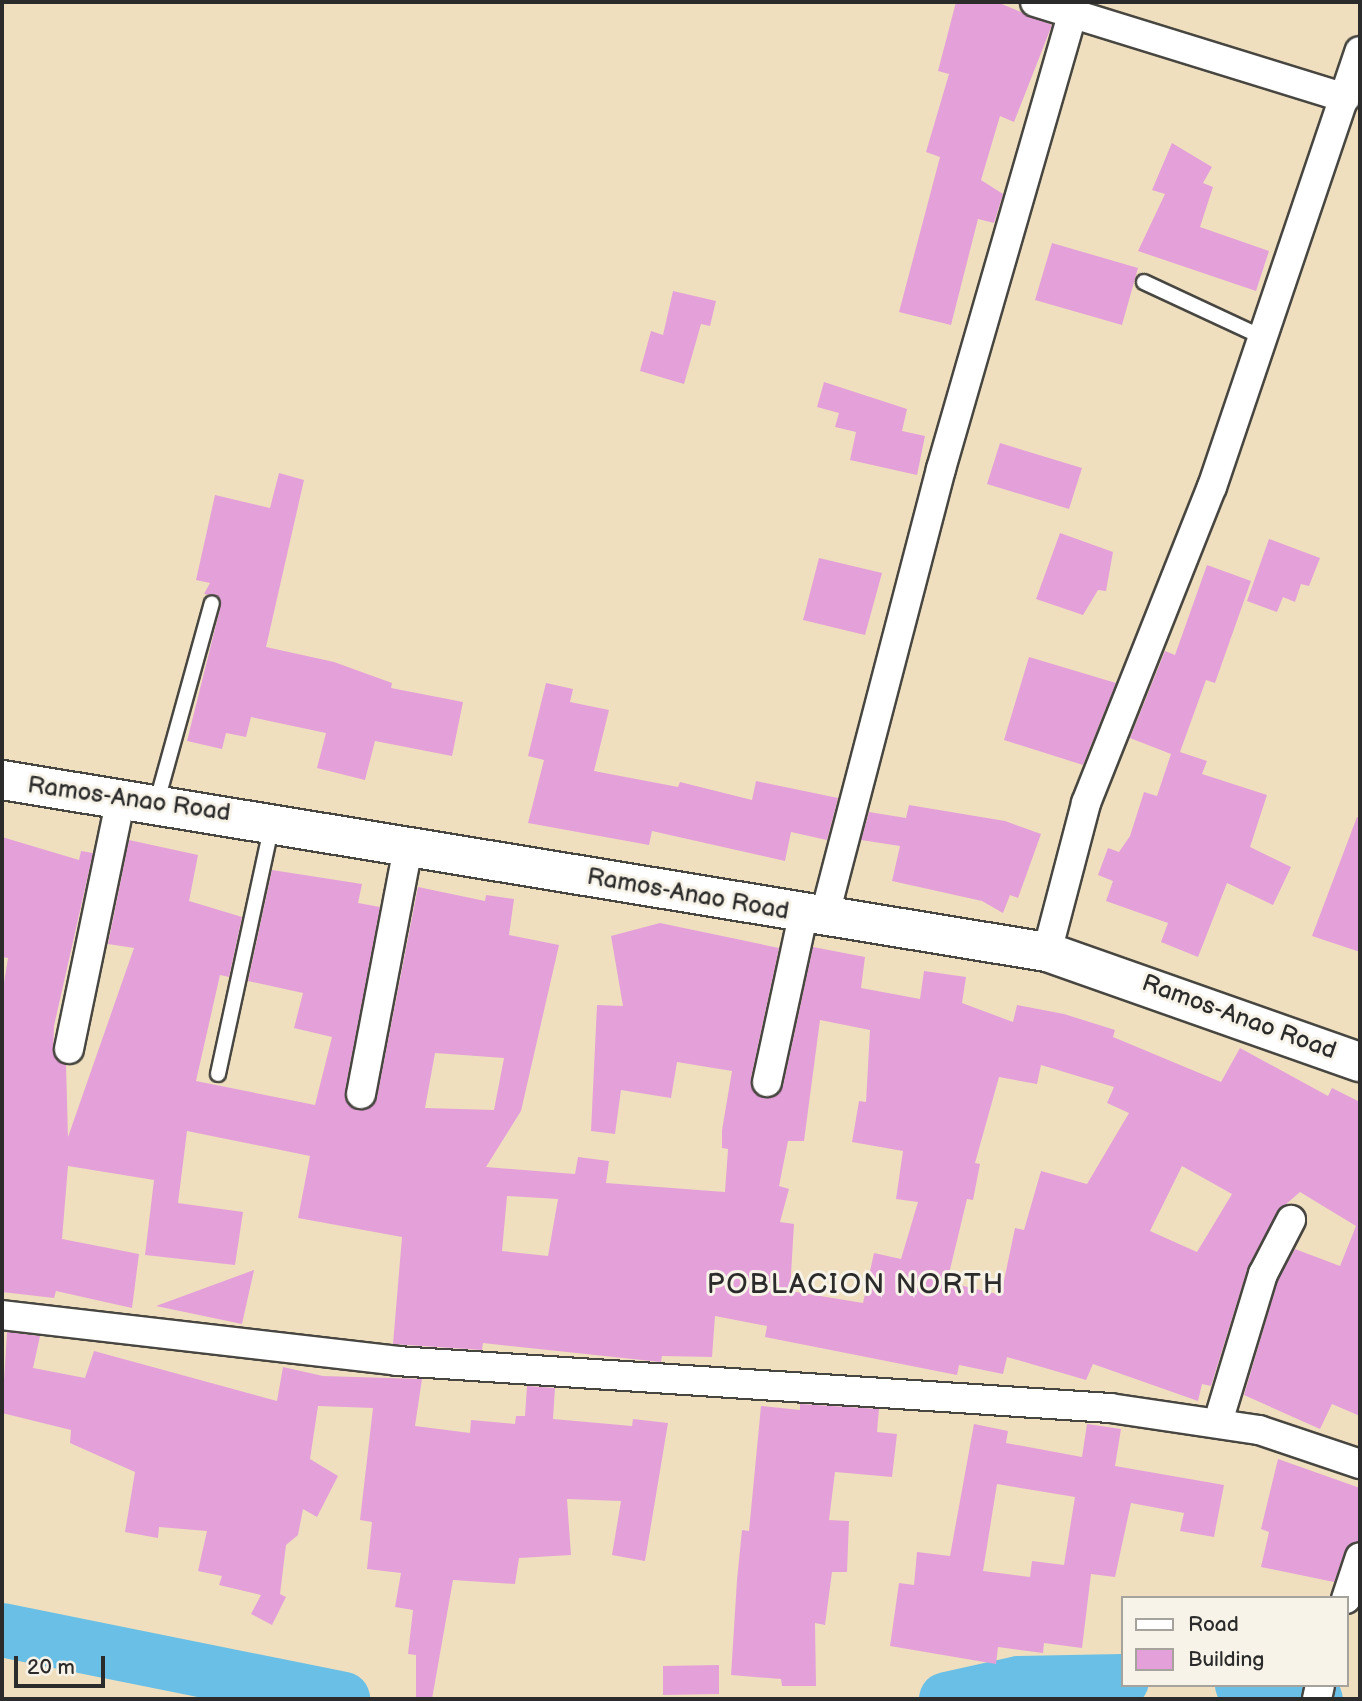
<!DOCTYPE html>
<html>
<head>
<meta charset="utf-8">
<style>
	body { margin:0 }
	#map { position:relative; width:1362px; height:1701px; overflow:hidden; background:#efdfbe; font-family:"Balsamiq Sans",sans-serif }
	div>[style] { position:absolute }
	[style*='--x'] { left:calc(var(--x)*1px); top:calc(var(--y)*1px); width:calc(var(--w)*1px); rotate:calc(var(--a)*1deg) }
	.river>* { height:54px; margin:-27px; padding:0 27px; transform-origin:27px; border-radius:27px; background:#69bfe6 }
	.building>* { inset:0; background:#e4a1d9 }
	.roads { filter:drop-shadow(2px 0 #484641) drop-shadow(-2px 0 #484641) drop-shadow(0 2px #484641) drop-shadow(0 -2px #484641) }
	.service>* { height:14px; margin:-7px; padding:0 7px; transform-origin:7px; border-radius:7px; background:#fff }
	.minor>* { height:28px; margin:-14px; padding:0 14px; transform-origin:14px; border-radius:14px; background:#fff }
	.secondary>* { height:38px; margin:-19px; padding:0 19px; transform-origin:19px; border-radius:19px; background:#fff }
	span { translate:-50% -50%; white-space:nowrap; text-align:center; line-height:1.15; -webkit-text-stroke:6px #f7f3e8; paint-order:stroke }
	.street-label { font-size:24px; color:#2b2b2b }
	.quarter-label { font-size:28px; color:#2b2b2b; letter-spacing:2px }
	.frame { position:absolute; inset:0; border:4px solid #2b2b2b; pointer-events:none }
	.legend { position:absolute; left:1121px; top:1596px; width:228px; height:91px; box-sizing:border-box; background:#f7f3e8; border:2px solid #a5a39c; margin:0; padding:9px 12px; list-style:none; font-size:21px; color:#2b2b2b }
	.legend li { display:flex; align-items:center; gap:14px; height:35px }
	.legend b { width:35px; border:2px solid #a5a39c }
	.scale { position:absolute; left:14px; top:1656px; width:91px; height:32px; box-sizing:border-box; border:4px solid #2b2b2b; border-top:0; padding-left:9px; font-size:21px; line-height:24px; white-space:nowrap; color:#2b2b2b; -webkit-text-stroke:5px #f7f3e8; paint-order:stroke }
</style>
</head>
<body>
<div id="map">
	<div class="river">
		<i style="--x:2;--y:1630;--w:348;--a:11.4"></i>
		<i style="--x:1242;--y:1685;--w:75;--a:10.7"></i>
		<i style="--x:946;--y:1699;--w:75;--a:-12.4"></i>
		<i style="--x:1019;--y:1683;--w:103;--a:-1.1"></i>
	</div>
	<div class="building">
		<i style="clip-path:polygon(956px 2px,997px 2px,1052px 25px,1014px 122px,1000px 116px,981px 180px,1003px 194px,994px 223px,978px 219px,951px 325px,899px 312px,940px 157px,926px 152px,949px 74px,938px 71px)"></i>
		<i style="clip-path:polygon(1172px 143px,1212px 167px,1203px 183px,1213px 187px,1200px 227px,1269px 251px,1256px 291px,1138px 251px,1165px 194px,1152px 190px)"></i>
		<i style="clip-path:polygon(1052px 243px,1138px 268px,1122px 325px,1035px 300px)"></i>
		<i style="clip-path:polygon(673px 291px,716px 301px,710px 326px,701px 324px,684px 384px,640px 371px,651px 331px,663px 335px)"></i>
		<i style="clip-path:polygon(824px 382px,907px 409px,902px 431px,925px 436px,917px 475px,850px 460px,856px 432px,835px 427px,839px 413px,817px 407px)"></i>
		<i style="clip-path:polygon(1000px 443px,1082px 468px,1069px 509px,987px 484px)"></i>
		<i style="clip-path:polygon(279px 473px,304px 480px,266px 647px,334px 662px,392px 683px,391px 688px,463px 702px,452px 756px,375px 741px,365px 780px,317px 768px,326px 733px,251px 717px,246px 737px,226px 733px,222px 749px,187px 741px,221px 605px,218px 596px,204px 594px,210px 583px,196px 580px,215px 495px,270px 508px)"></i>
		<i style="clip-path:polygon(1060px 533px,1113px 552px,1106px 591px,1098px 590px,1083px 615px,1036px 599px)"></i>
		<i style="clip-path:polygon(1269px 539px,1320px 558px,1309px 586px,1301px 584px,1295px 602px,1283px 597px,1277px 612px,1247px 601px)"></i>
		<i style="clip-path:polygon(819px 558px,882px 573px,865px 635px,803px 620px)"></i>
		<i style="clip-path:polygon(1207px 565px,1251px 581px,1215px 683px,1206px 680px,1180px 752px,1207px 761px,1202px 774px,1267px 795px,1250px 847px,1291px 867px,1273px 905px,1227px 883px,1198px 957px,1161px 942px,1168px 923px,1106px 901px,1113px 881px,1098px 875px,1108px 848px,1119px 852px,1130px 836px,1144px 792px,1157px 796px,1171px 754px,1130px 738px,1165px 651px,1175px 655px)"></i>
		<i style="clip-path:polygon(1029px 657px,1116px 683px,1083px 765px,1004px 740px)"></i>
		<i style="clip-path:polygon(546px 683px,573px 689px,570px 702px,609px 710px,594px 771px,678px 787px,680px 782px,752px 800px,756px 781px,838px 798px,827px 840px,791px 832px,785px 861px,652px 831px,649px 845px,528px 823px,544px 760px,528px 756px)"></i>
		<i style="clip-path:polygon(909px 805px,1005px 821px,1041px 834px,1018px 898px,1010px 895px,1003px 913px,982px 901px,892px 881px,900px 846px,861px 840px,869px 812px,906px 818px)"></i>
		<i style="clip-path:polygon(1357px 817px,1360px 818px,1360px 952px,1312px 936px)"></i>
		<i style="clip-path:polygon(evenodd,2px 837px,79px 860px,81px 851px,93px 853px,54px 1026px,53px 1054px,66px 1065px,68px 1137px,134px 948px,108px 944px,129px 840px,198px 855px,189px 901px,242px 917px,229px 977px,220px 975px,196px 1081px,315px 1105px,332px 1037px,294px 1028px,303px 993px,248px 981px,272px 870px,362px 884px,358px 903px,380px 907px,345px 1091px,359px 1110px,377px 1097px,418px 887px,485px 901px,486px 895px,514px 899px,509px 935px,559px 945px,521px 1111px,486px 1167px,575px 1174px,578px 1157px,609px 1161px,606px 1183px,725px 1192px,728px 1149px,722px 1148px,722px 1130px,732px 1071px,677px 1062px,671px 1098px,621px 1090px,615px 1134px,591px 1131px,597px 1005px,623px 1006px,611px 936px,660px 923px,779px 948px,751px 1078px,763px 1098px,783px 1086px,813px 947px,865px 957px,861px 988px,920px 999px,924px 971px,966px 977px,962px 1003px,1013px 1022px,1017px 1005px,1064px 1014px,1115px 1030px,1113px 1037px,1221px 1082px,1240px 1048px,1328px 1096px,1332px 1088px,1360px 1102px,1360px 1416px,1332px 1404px,1320px 1429px,1244px 1395px,1278px 1280px,1295px 1249px,1340px 1266px,1356px 1226px,1300px 1192px,1277px 1212px,1248px 1267px,1211px 1386px,1202px 1384px,1198px 1401px,1093px 1364px,1086px 1380px,1007px 1357px,1003px 1374px,959px 1365px,957px 1375px,765px 1337px,767px 1326px,715px 1316px,712px 1357px,662px 1356px,661px 1362px,483px 1343px,482px 1350px,393px 1344px,402px 1237px,298px 1218px,310px 1156px,187px 1131px,178px 1203px,243px 1212px,235px 1265px,145px 1255px,154px 1180px,68px 1166px,62px 1239px,139px 1254px,132px 1308px,56px 1291px,54px 1298px,2px 1292px,2px 995px,8px 958px,2px 957px,2px 837px,820px 1020px,870px 1030px,866px 1102px,859px 1101px,852px 1142px,903px 1151px,896px 1199px,918px 1202px,901px 1259px,874px 1253px,863px 1303px,790px 1291px,794px 1224px,780px 1222px,789px 1189px,779px 1186px,788px 1141px,804px 1141px,820px 1020px,2px 837px,435px 1053px,504px 1058px,494px 1110px,425px 1108px,435px 1053px,2px 837px,1041px 1065px,1114px 1087px,1107px 1103px,1129px 1113px,1087px 1184px,1041px 1171px,1024px 1230px,1015px 1228px,1001px 1295px,947px 1282px,967px 1199px,973px 1200px,980px 1164px,975px 1163px,999px 1077px,1037px 1084px,1041px 1065px,2px 837px,1182px 1166px,1232px 1194px,1197px 1252px,1150px 1231px,1182px 1166px,2px 837px,507px 1196px,558px 1199px,548px 1256px,502px 1251px,507px 1196px)"></i>
		<i style="clip-path:polygon(254px 1270px,242px 1324px,156px 1306px)"></i>
		<i style="clip-path:polygon(7px 1332px,40px 1336px,33px 1368px,85px 1378px,94px 1351px,277px 1401px,283px 1367px,323px 1376px,422px 1379px,415px 1426px,470px 1433px,471px 1420px,515px 1424px,516px 1416px,525px 1416px,527px 1386px,555px 1388px,553px 1419px,632px 1426px,633px 1419px,668px 1423px,645px 1561px,612px 1555px,621px 1501px,567px 1499px,571px 1555px,519px 1558px,515px 1584px,453px 1580px,432px 1699px,416px 1699px,416px 1655px,408px 1654px,413px 1610px,395px 1607px,401px 1573px,367px 1569px,372px 1522px,360px 1520px,373px 1408px,318px 1406px,310px 1459px,338px 1476px,317px 1517px,303px 1509px,298px 1535px,286px 1545px,280px 1594px,286px 1597px,272px 1625px,251px 1614px,261px 1595px,219px 1585px,222px 1576px,198px 1571px,207px 1531px,159px 1527px,158px 1538px,125px 1532px,135px 1472px,70px 1443px,71px 1430px,2px 1413px)"></i>
		<i style="clip-path:polygon(800px 1404px,879px 1409px,877px 1432px,897px 1434px,892px 1477px,835px 1472px,829px 1520px,849px 1521px,847px 1572px,832px 1572px,825px 1625px,815px 1623px,816px 1686px,782px 1686px,781px 1679px,731px 1675px,737px 1580px,742px 1530px,749px 1531px,761px 1406px,800px 1410px)"></i>
		<i style="clip-path:polygon(evenodd,974px 1424px,1008px 1431px,1006px 1443px,1082px 1457px,1087px 1424px,1121px 1429px,1115px 1466px,1224px 1485px,1214px 1537px,1180px 1531px,1184px 1513px,1131px 1503px,1115px 1577px,1091px 1574px,1082px 1648px,1044px 1643px,1043px 1653px,998px 1647px,996px 1664px,890px 1646px,899px 1583px,914px 1585px,917px 1552px,950px 1556px,974px 1424px,997px 1484px,1075px 1497px,1064px 1565px,1032px 1561px,1030px 1577px,983px 1571px,997px 1484px)"></i>
		<i style="clip-path:polygon(1278px 1459px,1360px 1488px,1360px 1541px,1345px 1551px,1334px 1582px,1261px 1567px,1269px 1532px,1261px 1529px)"></i>
		<i style="clip-path:polygon(719px 1665px,719px 1694px,663px 1695px,663px 1666px)"></i>
	</div>
	<div class="roads">
		<div class="service">
			<i style="--x:1144;--y:282;--w:132;--a:25"></i>
			<i style="--x:157;--y:801;--w:205;--a:-74.5"></i>
			<i style="--x:218;--y:1074;--w:255;--a:-77.8"></i>
		</div>
		<div class="minor">
			<i style="--x:1035;--y:2;--w:325;--a:17.2"></i>
			<i style="--x:824;--y:918;--w:464;--a:-75.4"></i>
			<i style="--x:941;--y:469;--w:473;--a:-73.9"></i>
			<i style="--x:1047;--y:952;--w:154;--a:-75.3"></i>
			<i style="--x:1086;--y:803;--w:340;--a:-68.3"></i>
			<i style="--x:1212;--y:487;--w:460;--a:-71.3"></i>
			<i style="--x:69;--y:1049;--w:256;--a:-78.3"></i>
			<i style="--x:767;--y:1082;--w:171;--a:-77.8"></i>
			<i style="--x:361;--y:1094;--w:250;--a:-79.2"></i>
			<i style="--x:2;--y:1315;--w:398;--a:6.6"></i>
			<i style="--x:397;--y:1361;--w:715;--a:3.77"></i>
			<i style="--x:1110;--y:1408;--w:151;--a:8.4"></i>
			<i style="--x:1259;--y:1430;--w:107;--a:18.6"></i>
			<i style="--x:1218;--y:1422;--w:155;--a:-73.1"></i>
			<i style="--x:1263;--y:1274;--w:61;--a:-62.6"></i>
			<i style="--x:1346;--y:1599;--w:44;--a:-71.6"></i>
			<i style="--x:1317;--y:1699;--w:14;--a:-78"></i>
		</div>
		<div class="secondary">
			<i style="--x:2;--y:780;--w:1059;--a:9.35"></i>
			<i style="--x:1047;--y:952;--w:332;--a:19.4"></i>
		</div>
	</div>
	<div class="street-label">
		<span style="left:129px;top:799px;rotate:8deg">Ramos-Anao Road</span>
		<span style="left:688px;top:894px;rotate:10deg">Ramos-Anao Road</span>
		<span style="left:1239px;top:1017px;rotate:20deg">Ramos-Anao Road</span>
	</div>
	<div class="quarter-label">
		<span style="left:856px;top:1285px">POBLACION NORTH</span>
	</div>
	<div class="frame"></div>
	<ul class="legend">
	<li><b style="height:9px;background:#fff"></b>Road</li>
	<li><b style="height:19px;background:#e4a1d9"></b>Building</li>
	</ul>
	<div class="scale">20 m</div>
</div>
</body>
</html>
